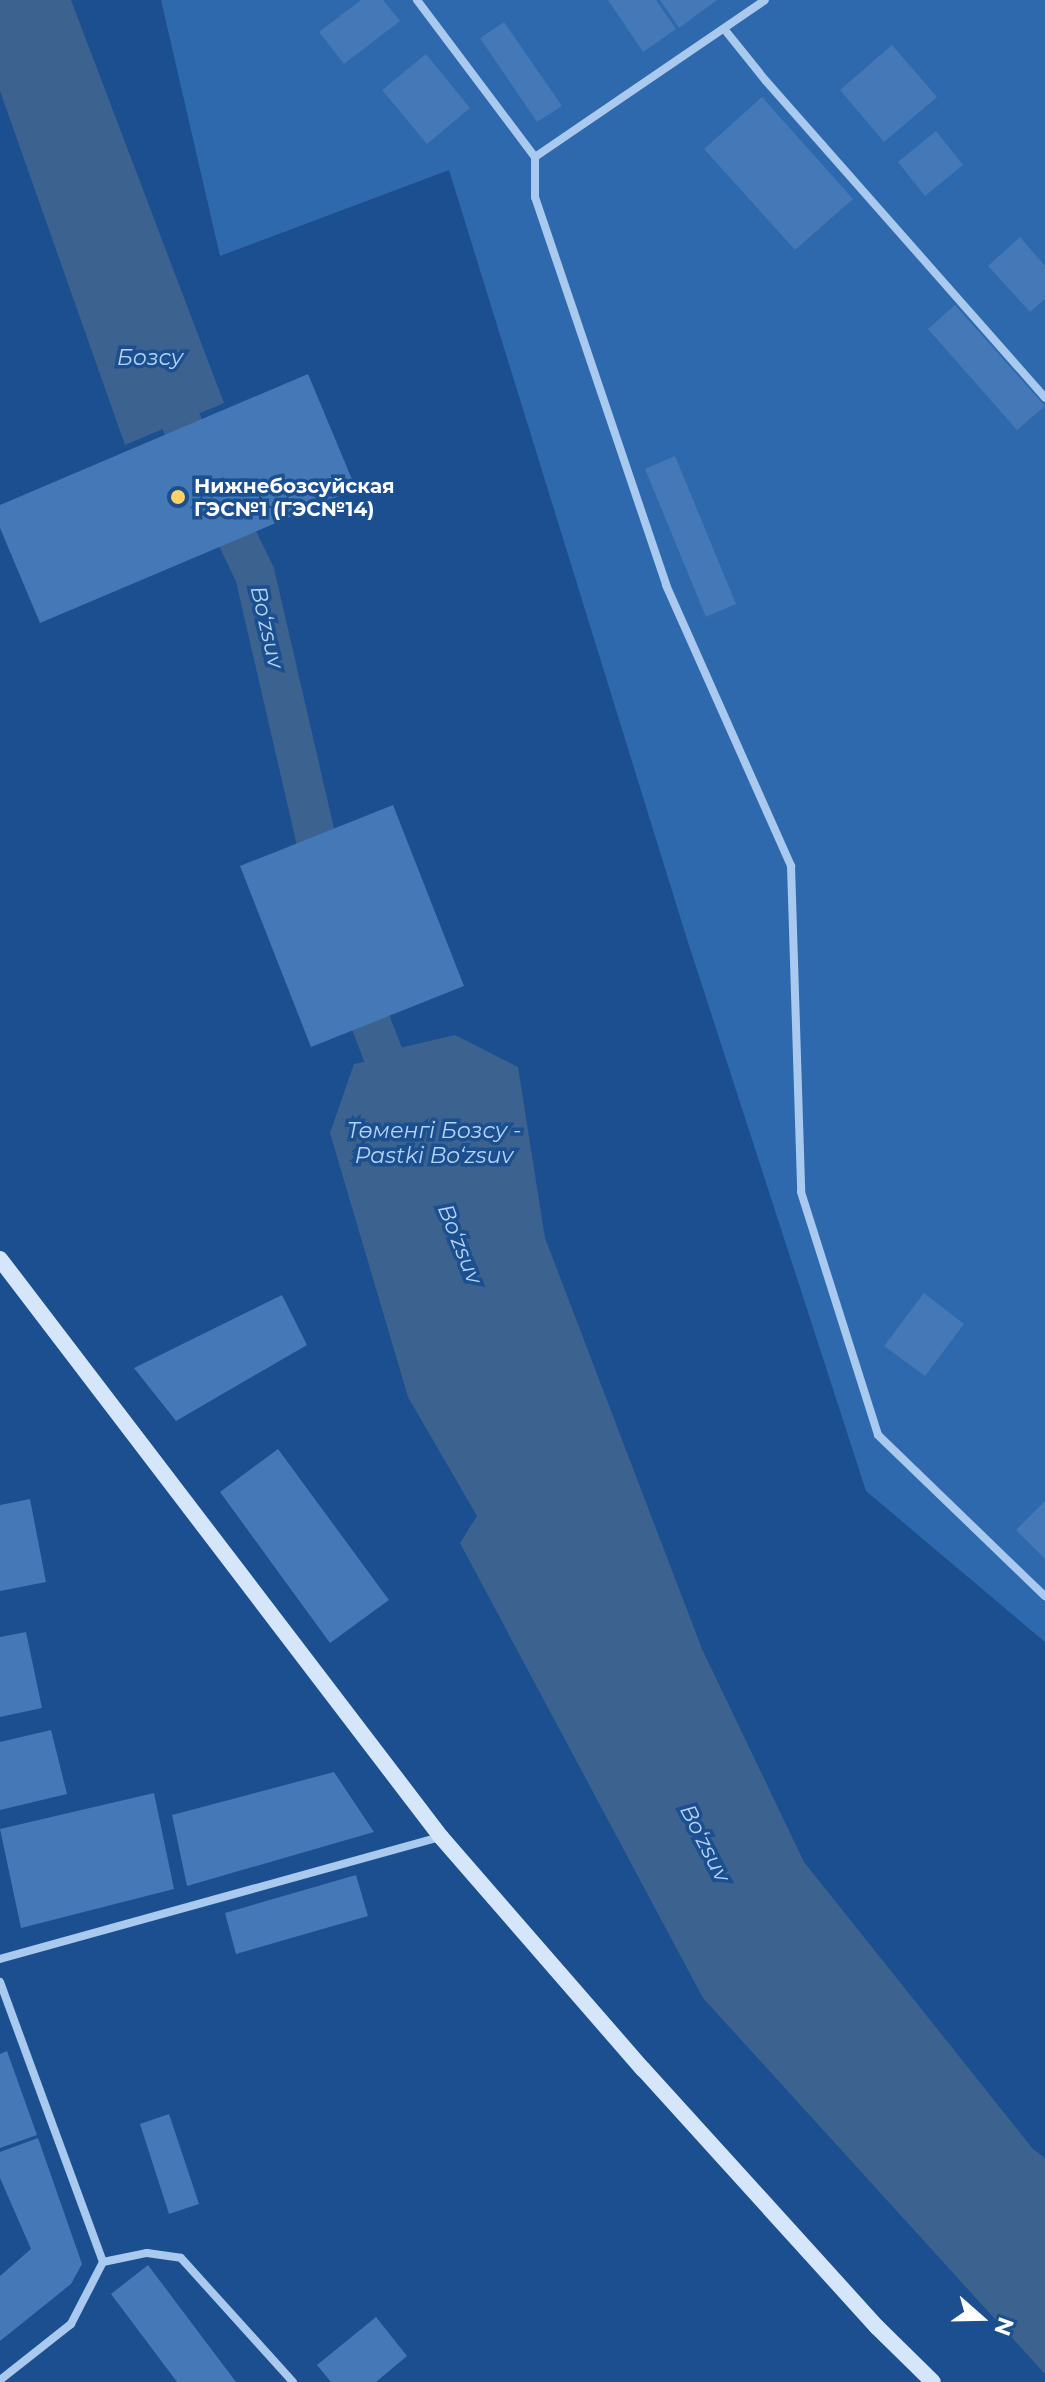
<!DOCTYPE html>
<html>
<head>
<meta charset="utf-8">
<style>
	body { margin:0 }
	#map { position:relative; width:1045px; height:2382px; overflow:hidden; background:#1b4f8f; font-family:Montserrat,sans-serif }
	div>[style] { position:absolute }
	[style*='--x'] { left:calc(var(--x)*1px); top:calc(var(--y)*1px); width:calc(var(--w)*1px); rotate:calc(var(--a)*1deg) }
	.green>* { inset:0; background:#2e69ad }
	.water>* { inset:0; background:#3c6290 }
	.canal>* { height:40px; margin:-20px; padding:0 20px; transform-origin:20px; border-radius:20px; background:#3c6290 }
	.building>* { inset:0; background:#4478b7 }
	.minor>* { height:8px; margin:-4px; padding:0 4px; transform-origin:4px; border-radius:4px; background:#a9c9ee }
	.secondary>* { height:16px; margin:-8px; padding:0 8px; transform-origin:8px; border-radius:8px; background:#d6e6fa }
	.dots>* { width:22px; height:22px; translate:-50% -50%; box-sizing:border-box; border:4px solid #1b4f8f; border-radius:50% }
	span { translate:-50% -50%; white-space:nowrap; text-align:center; line-height:1.15; -webkit-text-stroke:7px #1b4f8f; paint-order:stroke }
	.poi-label { font-size:20px; color:#fff; font-weight:700 }
	.left { translate:0 -50%; text-align:left }
	.water-label { font-size:22px; color:#b5d3f5; font-style:italic }
	.north { position:absolute; left:941px; top:2278px; width:80px; height:80px; -webkit-text-stroke:6px #1b4f8f; paint-order:stroke; rotate:110deg; font-size:22px; font-weight:700; line-height:32px; text-align:center; color:#fff }
	.north::after { content:''; display:block; margin:auto; width:28px; height:36px; background:#fff; clip-path:polygon(50% 0,100% 100%,50% 72%,0 100%) }
</style>
</head>
<body>
<div id="map">
	<div class="green">
		<i style="clip-path:polygon(161px 0,1045px 0,1045px 1642px,866px 1491px,686px 936px,449px 170px,220px 256px)"></i>
	</div>
	<div class="water">
		<i style="clip-path:polygon(0 0,71px 0,224px 403px,125px 445px,0 91px)"></i>
		<i style="clip-path:polygon(455px 1035px,518px 1067px,545px 1238px,702px 1649px,804px 1862px,1033px 2149px,1045px 2158px,1045px 2374px,703px 1998px,460px 1543px,477px 1516px,408px 1397px,330px 1133px,354px 1064px,383px 1058px,395px 1049px)"></i>
	</div>
	<div class="canal">
		<i style="--x:157;--y:372;--w:225;--a:64.2"></i>
		<i style="--x:255;--y:575;--w:323;--a:77"></i>
		<i style="--x:352;--y:974;--w:145;--a:68.9"></i>
	</div>
	<div class="building">
		<i style="clip-path:polygon(361px 0,383px 0,400px 21px,344px 64px,319px 32px)"></i>
		<i style="clip-path:polygon(608px 0,656px 0,676px 29px,643px 52px)"></i>
		<i style="clip-path:polygon(660px 0,717px 0,679px 28px)"></i>
		<i style="clip-path:polygon(504px 22px,562px 106px,537px 122px,480px 38px)"></i>
		<i style="clip-path:polygon(892px 45px,937px 97px,884px 142px,840px 90px)"></i>
		<i style="clip-path:polygon(426px 54px,470px 108px,427px 144px,382px 90px)"></i>
		<i style="clip-path:polygon(762px 97px,853px 199px,795px 250px,704px 149px)"></i>
		<i style="clip-path:polygon(936px 131px,963px 165px,925px 196px,898px 162px)"></i>
		<i style="clip-path:polygon(1020px 237px,1045px 266px,1045px 299px,1030px 312px,988px 266px)"></i>
		<i style="clip-path:polygon(955px 305px,1045px 406px,1017px 430px,928px 329px)"></i>
		<i style="clip-path:polygon(308px 374px,356px 489px,40px 623px,0 528px,0 505px)"></i>
		<i style="clip-path:polygon(675px 456px,736px 604px,706px 617px,645px 469px)"></i>
		<i style="clip-path:polygon(393px 805px,464px 986px,311px 1047px,240px 866px)"></i>
		<i style="clip-path:polygon(924px 1293px,964px 1324px,925px 1376px,884px 1346px)"></i>
		<i style="clip-path:polygon(282px 1295px,307px 1345px,176px 1421px,134px 1368px)"></i>
		<i style="clip-path:polygon(278px 1449px,389px 1600px,330px 1643px,220px 1492px)"></i>
		<i style="clip-path:polygon(30px 1499px,46px 1582px,0 1591px,0 1505px)"></i>
		<i style="clip-path:polygon(1045px 1501px,1045px 1559px,1016px 1530px)"></i>
		<i style="clip-path:polygon(26px 1632px,42px 1708px,0 1717px,0 1637px)"></i>
		<i style="clip-path:polygon(51px 1730px,67px 1794px,0 1810px,0 1742px)"></i>
		<i style="clip-path:polygon(334px 1772px,374px 1832px,187px 1886px,172px 1815px)"></i>
		<i style="clip-path:polygon(154px 1793px,174px 1889px,21px 1928px,0 1829px)"></i>
		<i style="clip-path:polygon(356px 1875px,368px 1916px,236px 1954px,225px 1913px)"></i>
		<i style="clip-path:polygon(7px 2051px,37px 2135px,0 2148px,0 2054px)"></i>
		<i style="clip-path:polygon(169px 2114px,199px 2204px,169px 2214px,140px 2124px)"></i>
		<i style="clip-path:polygon(38px 2138px,82px 2264px,71px 2284px,0 2341px,0 2276px,31px 2249px,0 2178px,0 2152px)"></i>
		<i style="clip-path:polygon(148px 2265px,236px 2382px,177px 2382px,111px 2294px)"></i>
		<i style="clip-path:polygon(376px 2317px,407px 2356px,376px 2382px,331px 2382px,317px 2365px)"></i>
	</div>
	<div class="minor">
		<i style="--x:417;--y:0;--w:196;--a:53.1"></i>
		<i style="--x:535;--y:157;--w:40;--a:90"></i>
		<i style="--x:535;--y:197;--w:410;--a:71.3"></i>
		<i style="--x:666;--y:585;--w:308;--a:66"></i>
		<i style="--x:791;--y:866;--w:326;--a:88.2"></i>
		<i style="--x:801;--y:1192;--w:255;--a:72.4"></i>
		<i style="--x:878;--y:1435;--w:232;--a:44"></i>
		<i style="--x:725;--y:30;--w:65;--a:51.2"></i>
		<i style="--x:766;--y:81;--w:422;--a:48.6"></i>
		<i style="--x:535;--y:157;--w:278;--a:-34.3"></i>
		<i style="--x:0;--y:1959;--w:457;--a:-15.5"></i>
		<i style="--x:0;--y:1982;--w:298;--a:69.8"></i>
		<i style="--x:103;--y:2262;--w:70;--a:117.3"></i>
		<i style="--x:71;--y:2324;--w:90;--a:141.7"></i>
		<i style="--x:103;--y:2262;--w:45;--a:-11.6"></i>
		<i style="--x:147;--y:2253;--w:34;--a:8"></i>
		<i style="--x:181;--y:2258;--w:167;--a:47.9"></i>
	</div>
	<div class="secondary">
		<i style="--x:0;--y:1259;--w:727;--a:52.66"></i>
		<i style="--x:441;--y:1837;--w:308;--a:49"></i>
		<i style="--x:643;--y:2069;--w:348;--a:47.8"></i>
		<i style="--x:877;--y:2327;--w:78;--a:44.5"></i>
	</div>
	<div class="dots">
		<i style="left:178px;top:497px;background:#ffd166"></i>
	</div>
	<div class="poi-label">
		<span class="left" style="left:194px;top:498px">Нижнебозсуйская<br>ГЭС№1 (ГЭС№14)</span>
	</div>
	<div class="water-label">
		<span style="left:150px;top:358px">Бозсу</span>
		<span style="left:267px;top:627px;rotate:77deg">Boʻzsuv</span>
		<span style="left:434px;top:1143px">Төменгі Бозсу -<br>Pastki Boʻzsuv</span>
		<span style="left:460px;top:1244px;rotate:68deg">Boʻzsuv</span>
		<span style="left:705px;top:1843px;rotate:63deg">Boʻzsuv</span>
	</div>
	<div class="north">N</div>
</div>
</body>
</html>
